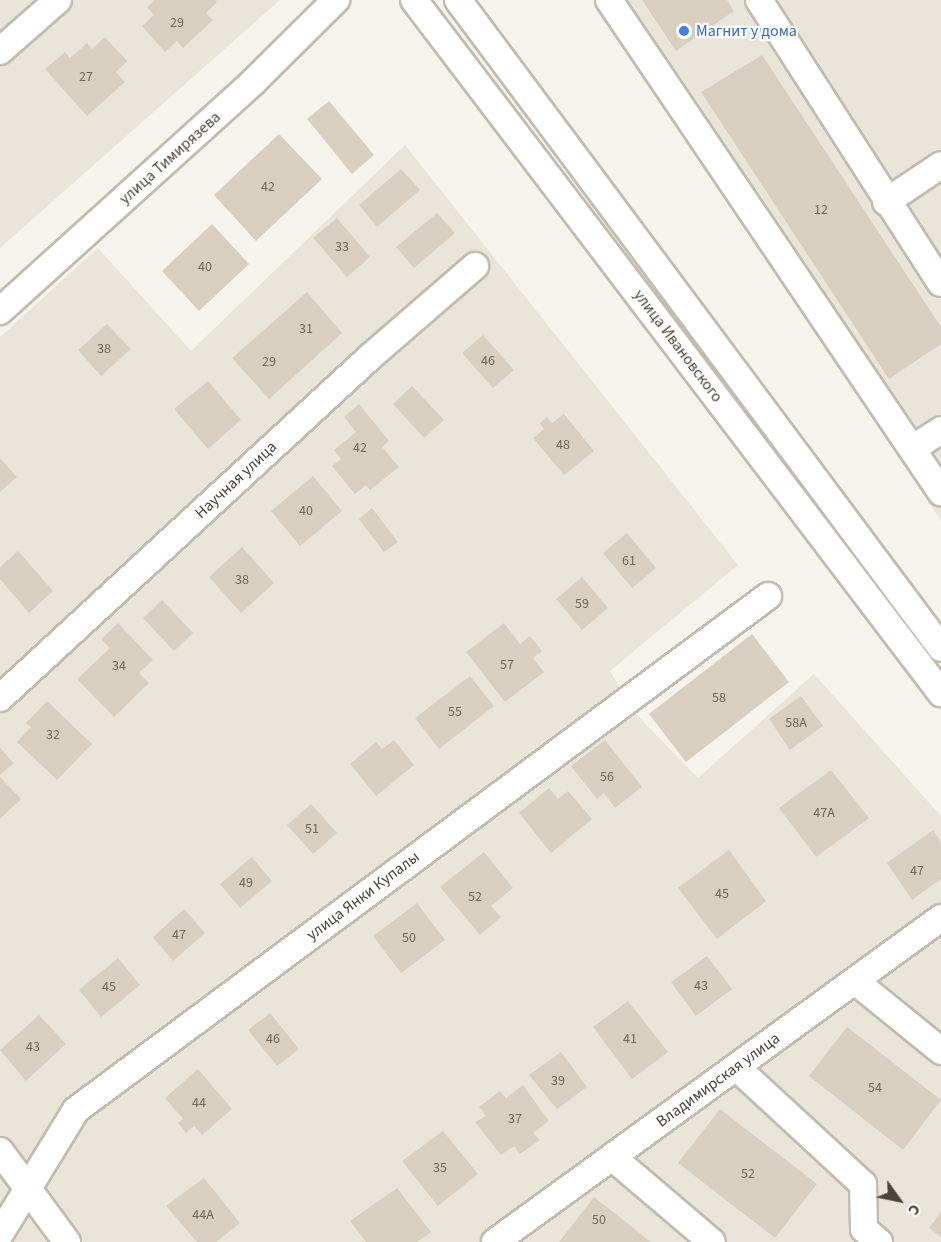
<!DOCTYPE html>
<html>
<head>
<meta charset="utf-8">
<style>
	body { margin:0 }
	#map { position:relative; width:941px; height:1242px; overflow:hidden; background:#f6f3ec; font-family:"Source Sans 3",sans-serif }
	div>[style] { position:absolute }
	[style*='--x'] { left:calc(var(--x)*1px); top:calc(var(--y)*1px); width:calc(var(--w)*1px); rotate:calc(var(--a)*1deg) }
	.residential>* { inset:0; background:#eae5da }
	.building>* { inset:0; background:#d8cfc1 }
	.roads { filter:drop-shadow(2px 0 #c2bbae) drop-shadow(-2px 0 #c2bbae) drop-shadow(0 2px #c2bbae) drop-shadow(0 -2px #c2bbae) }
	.minor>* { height:26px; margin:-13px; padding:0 13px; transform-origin:13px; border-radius:13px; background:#fff }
	.dots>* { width:16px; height:16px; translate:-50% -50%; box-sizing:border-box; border:3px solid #fff; border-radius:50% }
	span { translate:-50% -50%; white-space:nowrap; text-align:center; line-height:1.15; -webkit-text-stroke:4.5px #fff; paint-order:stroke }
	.number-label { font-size:14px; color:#6e675b }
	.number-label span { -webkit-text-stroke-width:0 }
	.shop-label { font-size:16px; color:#366cbe }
	.left { translate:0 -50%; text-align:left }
	.street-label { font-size:16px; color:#4b4439 }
	.north { position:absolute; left:869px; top:1170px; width:60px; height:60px; -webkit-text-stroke:4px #fff; paint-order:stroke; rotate:123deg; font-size:16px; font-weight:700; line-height:24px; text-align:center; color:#4b4439 }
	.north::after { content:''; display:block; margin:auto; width:21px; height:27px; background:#4b4439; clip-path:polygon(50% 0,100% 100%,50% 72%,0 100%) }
</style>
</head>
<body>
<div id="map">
	<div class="residential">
		<i style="clip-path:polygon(0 0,280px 0,0 248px)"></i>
		<i style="clip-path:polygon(602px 0,941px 0,941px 521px)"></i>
		<i style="clip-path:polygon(405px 145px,738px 565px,610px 671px,634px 712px,698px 778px,814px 674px,941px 816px,941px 1242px,0 1242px,0 337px,98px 248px,191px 351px)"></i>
	</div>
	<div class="building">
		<i style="clip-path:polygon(155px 0,215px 0,217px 2px,206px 13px,213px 20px,183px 48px,177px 41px,165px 52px,142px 26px,154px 15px,147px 7px)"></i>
		<i style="clip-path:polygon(642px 0,727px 0,734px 11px,676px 51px)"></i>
		<i style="clip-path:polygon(105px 37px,127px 61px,116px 72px,125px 82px,87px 116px,45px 69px,65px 52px,70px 58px,87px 43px,92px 49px)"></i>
		<i style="clip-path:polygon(762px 55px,941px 327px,941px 344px,889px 379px,701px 92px)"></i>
		<i style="clip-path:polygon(329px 101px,374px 155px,352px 174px,307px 119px)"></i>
		<i style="clip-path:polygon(279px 134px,322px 179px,256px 241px,214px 195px)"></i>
		<i style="clip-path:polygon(401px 169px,420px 190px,377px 227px,359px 205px)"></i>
		<i style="clip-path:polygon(437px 213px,455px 233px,414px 268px,396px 247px)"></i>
		<i style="clip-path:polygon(337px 218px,370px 257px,347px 277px,313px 238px)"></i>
		<i style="clip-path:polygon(212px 224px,249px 264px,199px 311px,162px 271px)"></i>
		<i style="clip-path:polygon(307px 292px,342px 333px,269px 399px,232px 358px)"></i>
		<i style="clip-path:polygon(107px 324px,131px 349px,101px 376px,78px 350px)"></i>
		<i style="clip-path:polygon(483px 335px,514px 370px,493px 388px,462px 353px)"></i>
		<i style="clip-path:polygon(208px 381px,241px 420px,208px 449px,174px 409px)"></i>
		<i style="clip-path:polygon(412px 386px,444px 420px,424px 438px,393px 404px)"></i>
		<i style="clip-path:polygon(359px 404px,389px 441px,382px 447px,399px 467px,370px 490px,366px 485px,355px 494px,332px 466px,341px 459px,334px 450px,356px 432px,344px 417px)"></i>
		<i style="clip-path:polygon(564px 414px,594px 451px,564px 475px,533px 438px,544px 429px,540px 423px,547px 417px,552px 423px)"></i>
		<i style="clip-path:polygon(0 458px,17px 477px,0 492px)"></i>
		<i style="clip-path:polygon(313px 476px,342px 511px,300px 546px,271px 511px)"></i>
		<i style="clip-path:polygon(372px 508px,398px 542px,384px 552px,359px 519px)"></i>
		<i style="clip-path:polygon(627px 533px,656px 568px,632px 588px,603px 553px)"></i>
		<i style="clip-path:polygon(242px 547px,274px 583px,241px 613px,209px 577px)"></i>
		<i style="clip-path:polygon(18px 551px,53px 591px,29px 613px,0 579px,0 567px)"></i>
		<i style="clip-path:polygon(582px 577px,608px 608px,582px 630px,556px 599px)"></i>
		<i style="clip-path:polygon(162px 600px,193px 633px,174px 651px,143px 618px)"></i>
		<i style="clip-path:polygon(118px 623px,153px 660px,139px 673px,149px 683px,114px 717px,77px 679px,110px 648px,101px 639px)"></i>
		<i style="clip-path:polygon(504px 623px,520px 644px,530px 636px,542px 651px,533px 658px,544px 672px,505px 702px,466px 652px)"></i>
		<i style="clip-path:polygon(752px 634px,789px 682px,686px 762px,649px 714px)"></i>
		<i style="clip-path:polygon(470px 676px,494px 706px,439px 749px,415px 718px)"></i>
		<i style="clip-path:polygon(801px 696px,823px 726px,790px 750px,769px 719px)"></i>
		<i style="clip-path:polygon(47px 701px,92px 744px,57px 780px,17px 742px,31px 727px,26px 723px)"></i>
		<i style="clip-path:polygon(394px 740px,414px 765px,376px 796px,350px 764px,376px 742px,382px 749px)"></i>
		<i style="clip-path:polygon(605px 740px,642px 787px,615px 808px,604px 793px,597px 799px,571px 766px)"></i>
		<i style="clip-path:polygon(0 748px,14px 763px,0 775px)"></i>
		<i style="clip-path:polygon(831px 770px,869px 818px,816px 857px,779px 808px)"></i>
		<i style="clip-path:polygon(0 777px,21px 799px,0 819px)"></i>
		<i style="clip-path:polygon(549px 788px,558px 799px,568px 791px,592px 819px,551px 853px,519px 813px)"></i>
		<i style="clip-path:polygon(311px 804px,337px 833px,313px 854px,287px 825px)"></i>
		<i style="clip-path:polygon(933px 830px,941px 843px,941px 879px,912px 900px,887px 863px)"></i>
		<i style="clip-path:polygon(729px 850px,766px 901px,717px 939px,678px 888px)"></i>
		<i style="clip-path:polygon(484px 852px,513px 888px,491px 906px,501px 917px,480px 935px,440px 887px)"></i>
		<i style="clip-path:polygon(252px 857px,272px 881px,240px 908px,220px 884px)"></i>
		<i style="clip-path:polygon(417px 903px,445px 940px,401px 973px,373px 936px)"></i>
		<i style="clip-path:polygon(184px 909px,205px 933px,173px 961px,153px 937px)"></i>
		<i style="clip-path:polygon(707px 956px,732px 989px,696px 1016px,671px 982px)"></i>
		<i style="clip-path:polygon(118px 958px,140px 985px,101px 1017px,79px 990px)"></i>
		<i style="clip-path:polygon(628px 1001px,668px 1052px,632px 1079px,593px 1027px)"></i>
		<i style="clip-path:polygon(270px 1013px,299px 1049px,277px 1066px,248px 1030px)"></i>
		<i style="clip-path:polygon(39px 1015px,66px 1044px,26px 1081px,0 1050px)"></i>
		<i style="clip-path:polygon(847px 1027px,941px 1100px,903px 1150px,809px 1076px)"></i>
		<i style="clip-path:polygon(561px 1052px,587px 1087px,557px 1109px,529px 1075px)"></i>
		<i style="clip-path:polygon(198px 1069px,232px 1109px,202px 1135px,194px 1126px,186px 1133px,178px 1123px,183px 1119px,165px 1098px)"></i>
		<i style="clip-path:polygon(523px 1085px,549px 1121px,533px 1133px,540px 1140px,520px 1154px,514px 1146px,501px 1155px,475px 1122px,486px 1116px,479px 1107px,500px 1091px,506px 1098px)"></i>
		<i style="clip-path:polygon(720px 1109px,817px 1184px,775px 1238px,678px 1163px)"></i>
		<i style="clip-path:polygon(443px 1131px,478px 1174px,438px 1206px,402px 1161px)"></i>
		<i style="clip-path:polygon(204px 1178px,240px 1223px,216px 1242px,197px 1242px,166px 1206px)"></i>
		<i style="clip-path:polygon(397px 1188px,431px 1232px,417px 1242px,366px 1242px,350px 1221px)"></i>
		<i style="clip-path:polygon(594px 1197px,651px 1242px,559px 1242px)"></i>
		<i style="clip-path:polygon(941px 1212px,941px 1237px,929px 1228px)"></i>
	</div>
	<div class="roads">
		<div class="minor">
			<i style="--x:414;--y:0;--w:871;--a:52.75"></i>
			<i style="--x:458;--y:0;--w:808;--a:53.3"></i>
			<i style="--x:609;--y:0;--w:594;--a:55.99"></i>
			<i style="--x:759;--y:0;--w:336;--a:57.3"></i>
			<i style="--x:0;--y:51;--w:77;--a:-41.3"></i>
			<i style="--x:886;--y:202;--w:66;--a:-33.9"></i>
			<i style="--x:0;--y:311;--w:341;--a:-42.1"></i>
			<i style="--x:253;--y:82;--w:117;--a:-44.7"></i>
			<i style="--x:912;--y:449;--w:35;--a:-33"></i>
			<i style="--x:0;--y:698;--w:503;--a:-42.66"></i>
			<i style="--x:370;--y:357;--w:139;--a:-40.9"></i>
			<i style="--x:855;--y:981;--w:111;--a:39.1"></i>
			<i style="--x:736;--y:1067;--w:173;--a:42.7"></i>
			<i style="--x:863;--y:1184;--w:45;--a:88.7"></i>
			<i style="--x:864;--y:1229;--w:20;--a:41"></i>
			<i style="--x:0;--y:1151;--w:113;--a:53.6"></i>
			<i style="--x:612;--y:1157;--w:131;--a:40.4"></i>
			<i style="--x:0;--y:1234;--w:145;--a:-58.5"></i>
			<i style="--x:76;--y:1110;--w:862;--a:-36.6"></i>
			<i style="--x:495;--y:1242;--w:551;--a:-36"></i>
		</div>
	</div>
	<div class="dots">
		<i style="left:684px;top:31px;background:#3f7fe0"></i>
	</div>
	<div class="number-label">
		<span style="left:177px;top:23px">29</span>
		<span style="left:86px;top:77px">27</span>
		<span style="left:268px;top:187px">42</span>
		<span style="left:821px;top:210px">12</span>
		<span style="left:342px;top:247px">33</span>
		<span style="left:205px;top:267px">40</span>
		<span style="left:306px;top:329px">31</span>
		<span style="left:104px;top:349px">38</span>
		<span style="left:488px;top:361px">46</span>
		<span style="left:269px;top:362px">29</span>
		<span style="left:563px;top:445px">48</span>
		<span style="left:360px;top:448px">42</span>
		<span style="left:306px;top:511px">40</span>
		<span style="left:629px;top:561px">61</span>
		<span style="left:242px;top:580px">38</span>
		<span style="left:582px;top:604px">59</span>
		<span style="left:507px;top:665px">57</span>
		<span style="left:119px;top:666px">34</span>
		<span style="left:719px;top:698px">58</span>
		<span style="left:455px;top:712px">55</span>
		<span style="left:796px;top:723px">58А</span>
		<span style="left:53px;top:735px">32</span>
		<span style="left:607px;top:777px">56</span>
		<span style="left:824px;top:813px">47А</span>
		<span style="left:312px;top:829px">51</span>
		<span style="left:917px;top:871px">47</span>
		<span style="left:246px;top:883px">49</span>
		<span style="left:722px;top:894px">45</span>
		<span style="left:475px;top:897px">52</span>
		<span style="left:179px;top:935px">47</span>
		<span style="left:409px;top:938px">50</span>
		<span style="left:701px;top:986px">43</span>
		<span style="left:109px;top:987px">45</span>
		<span style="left:273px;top:1039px">46</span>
		<span style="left:630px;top:1039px">41</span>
		<span style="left:33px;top:1047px">43</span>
		<span style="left:558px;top:1081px">39</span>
		<span style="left:875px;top:1088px">54</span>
		<span style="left:199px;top:1103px">44</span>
		<span style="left:515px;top:1119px">37</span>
		<span style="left:440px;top:1168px">35</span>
		<span style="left:748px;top:1174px">52</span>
		<span style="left:203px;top:1215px">44А</span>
		<span style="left:599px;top:1220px">50</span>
	</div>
	<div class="shop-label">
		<span class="left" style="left:696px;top:31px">Магнит у дома</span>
	</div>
	<div class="street-label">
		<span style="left:170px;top:158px;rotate:-42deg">улица Тимирязева</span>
		<span style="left:678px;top:346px;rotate:53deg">улица Ивановского</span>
		<span style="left:236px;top:480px;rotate:-43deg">Научная улица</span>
		<span style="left:363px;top:896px;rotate:-37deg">улица Янки Купалы</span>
		<span style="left:718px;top:1080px;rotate:-36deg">Владимирская улица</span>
	</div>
	<div class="north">С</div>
</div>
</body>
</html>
